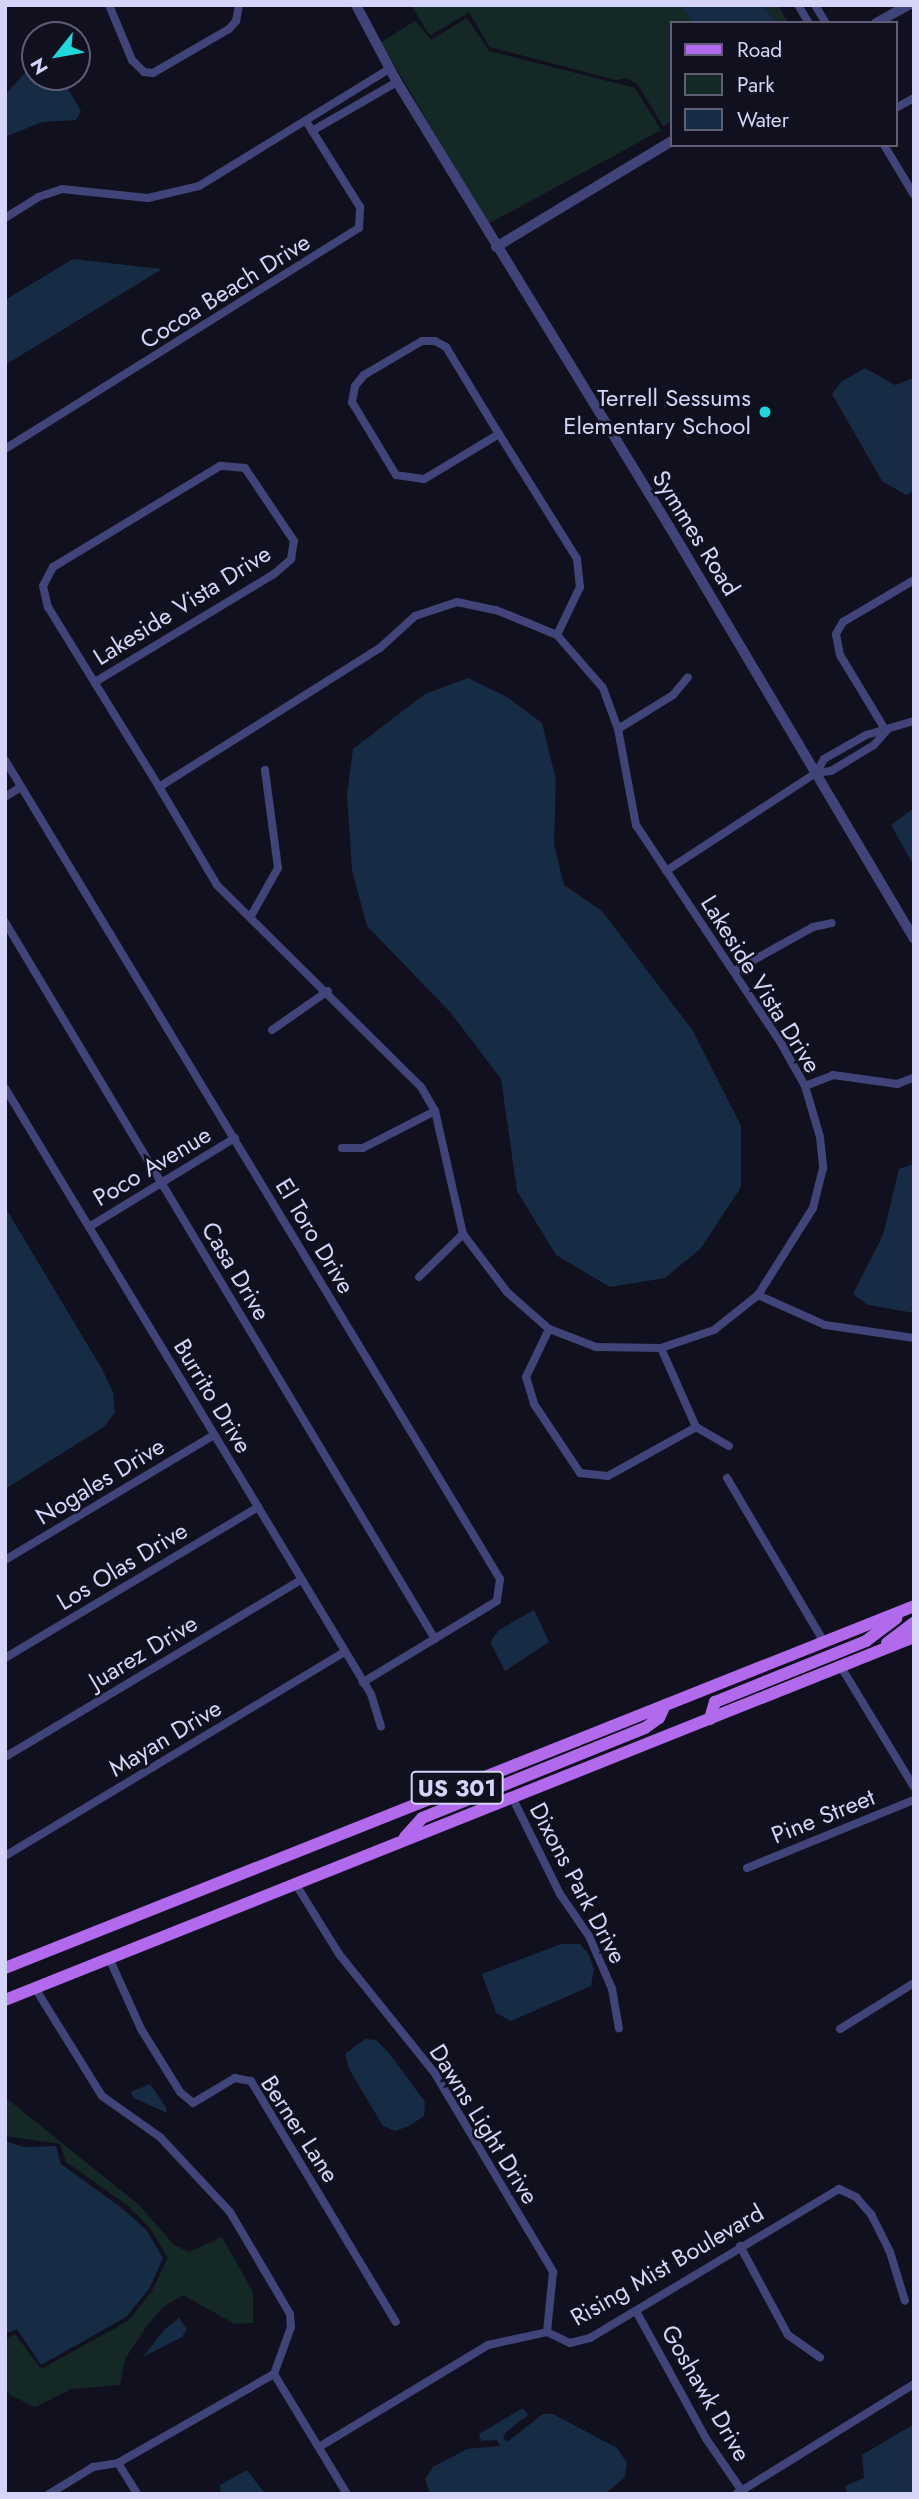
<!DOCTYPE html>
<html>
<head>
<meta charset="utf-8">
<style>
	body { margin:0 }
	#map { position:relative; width:919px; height:2499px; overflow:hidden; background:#11101f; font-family:Jost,sans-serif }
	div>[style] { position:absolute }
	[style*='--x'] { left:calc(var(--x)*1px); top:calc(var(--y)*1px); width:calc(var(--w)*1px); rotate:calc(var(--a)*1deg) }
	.green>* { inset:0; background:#142926 }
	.water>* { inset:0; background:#162b44 }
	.minor>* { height:8px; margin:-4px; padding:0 4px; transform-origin:4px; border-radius:4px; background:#414478 }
	.tertiary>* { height:10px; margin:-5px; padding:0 5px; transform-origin:5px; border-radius:5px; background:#414478 }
	.primary>* { height:12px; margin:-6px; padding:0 6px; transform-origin:6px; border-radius:6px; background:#b06aeb }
	.dots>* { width:19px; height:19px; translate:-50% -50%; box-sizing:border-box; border:4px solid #11101f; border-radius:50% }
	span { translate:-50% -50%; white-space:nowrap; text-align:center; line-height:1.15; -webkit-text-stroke:5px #11101f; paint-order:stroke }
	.shield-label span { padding:2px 5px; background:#11101f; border:2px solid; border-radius:5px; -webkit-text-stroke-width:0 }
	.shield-label { font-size:23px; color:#d5d4f9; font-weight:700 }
	.street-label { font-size:24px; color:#d5d4f9 }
	.poi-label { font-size:24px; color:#d5d4f9 }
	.right { translate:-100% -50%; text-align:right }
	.frame { position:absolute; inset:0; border:7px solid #d5d4f9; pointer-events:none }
	.legend { position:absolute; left:670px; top:21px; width:228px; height:126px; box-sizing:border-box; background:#11101f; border:2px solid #5f5e76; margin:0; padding:9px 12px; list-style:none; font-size:21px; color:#d5d4f9 }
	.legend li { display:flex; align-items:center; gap:14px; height:35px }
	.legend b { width:35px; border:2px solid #5f5e76 }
	.north { position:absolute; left:21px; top:21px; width:70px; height:70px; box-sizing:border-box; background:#11101f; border:2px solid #5f5e76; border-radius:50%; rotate:239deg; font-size:19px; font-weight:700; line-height:28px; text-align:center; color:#d5d4f9 }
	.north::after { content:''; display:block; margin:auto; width:24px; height:32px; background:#1ed8db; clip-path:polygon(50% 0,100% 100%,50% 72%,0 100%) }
</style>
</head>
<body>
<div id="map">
	<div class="green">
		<i style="clip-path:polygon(411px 5px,778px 5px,788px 23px,672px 23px,672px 121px,663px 126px,638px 85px,627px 78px,616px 80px,490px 47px,469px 12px,430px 36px)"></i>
		<i style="clip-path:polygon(467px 18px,489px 51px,635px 88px,661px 130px,488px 224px,381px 42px,415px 21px,431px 40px)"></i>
		<i style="clip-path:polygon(5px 2097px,139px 2205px,174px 2245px,189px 2252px,222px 2237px,253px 2292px,253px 2323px,235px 2324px,183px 2295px,163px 2307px,146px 2327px,125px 2359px,120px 2385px,71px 2389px,35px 2407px,12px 2396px,5px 2390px,5px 2339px,15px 2334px,41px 2369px,128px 2321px,152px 2291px,168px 2258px,150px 2228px,127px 2205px,66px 2162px,60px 2144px,5px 2136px)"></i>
	</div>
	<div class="water">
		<i style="clip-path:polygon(680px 5px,762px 5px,777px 23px,694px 23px)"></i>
		<i style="clip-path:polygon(35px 62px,35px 77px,61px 77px,81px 111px,76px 120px,42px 122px,5px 137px,5px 95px)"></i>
		<i style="clip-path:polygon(73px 259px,162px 269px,5px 365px,5px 300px)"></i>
		<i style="clip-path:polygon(865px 368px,895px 385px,914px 378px,914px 491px,906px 495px,882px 481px,832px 394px,841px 382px)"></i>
		<i style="clip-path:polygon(468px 678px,507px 697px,542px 723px,556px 780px,554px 844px,564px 885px,602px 911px,693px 1031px,741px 1126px,741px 1187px,701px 1248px,665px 1278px,610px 1287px,556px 1255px,517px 1191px,501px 1079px,451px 1013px,367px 926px,352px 870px,347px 795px,353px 749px,425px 694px)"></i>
		<i style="clip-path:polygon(914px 808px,914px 866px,891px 825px)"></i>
		<i style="clip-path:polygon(914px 1164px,914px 1313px,868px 1305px,853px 1294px,883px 1235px,899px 1169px)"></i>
		<i style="clip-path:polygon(5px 1207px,102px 1369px,113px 1392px,115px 1412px,104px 1427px,5px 1489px)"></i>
		<i style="clip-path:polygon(534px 1610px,549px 1642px,505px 1671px,490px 1642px,499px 1630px)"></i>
		<i style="clip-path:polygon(561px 1944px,580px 1944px,589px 1955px,594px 1969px,591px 1986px,511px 2021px,496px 2013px,482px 1974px)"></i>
		<i style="clip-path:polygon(365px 2039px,376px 2040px,389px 2053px,425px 2102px,424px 2116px,409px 2126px,395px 2131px,383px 2126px,349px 2069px,345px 2054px)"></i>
		<i style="clip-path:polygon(150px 2084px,166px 2107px,167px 2113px,134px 2098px,131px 2092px)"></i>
		<i style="clip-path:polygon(5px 2141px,24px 2147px,56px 2146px,61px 2164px,123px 2209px,147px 2231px,163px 2258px,149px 2289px,126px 2317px,41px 2365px,17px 2329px,5px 2334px)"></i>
		<i style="clip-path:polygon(179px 2318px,187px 2329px,182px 2337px,143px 2357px,164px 2330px)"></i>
		<i style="clip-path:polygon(523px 2408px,528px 2415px,506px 2432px,503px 2438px,507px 2442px,543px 2414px,553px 2414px,617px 2448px,627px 2463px,625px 2477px,605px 2494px,430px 2494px,425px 2479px,433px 2467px,467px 2449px,500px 2446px,497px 2440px,481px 2441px,479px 2434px)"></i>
		<i style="clip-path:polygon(914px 2424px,914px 2494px,847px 2494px,845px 2486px,864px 2478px,862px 2455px)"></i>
		<i style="clip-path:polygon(247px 2470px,265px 2494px,221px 2494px,220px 2485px)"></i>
	</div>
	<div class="minor">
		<i style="--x:109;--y:5;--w:60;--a:67.3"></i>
		<i style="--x:132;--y:60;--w:17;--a:45"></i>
		<i style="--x:144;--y:72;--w:9;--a:6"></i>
		<i style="--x:153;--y:73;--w:88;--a:-30.1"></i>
		<i style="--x:229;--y:29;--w:11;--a:-49"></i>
		<i style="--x:236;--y:21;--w:16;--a:-79"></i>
		<i style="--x:798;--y:5;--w:21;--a:59"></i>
		<i style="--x:815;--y:5;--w:21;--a:59"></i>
		<i style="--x:896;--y:108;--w:21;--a:-29"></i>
		<i style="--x:312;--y:131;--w:98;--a:-30"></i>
		<i style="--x:884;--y:145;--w:58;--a:59"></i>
		<i style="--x:5;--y:218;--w:39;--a:-32"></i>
		<i style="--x:38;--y:197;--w:25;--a:-18"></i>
		<i style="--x:62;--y:189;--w:86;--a:6"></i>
		<i style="--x:148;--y:198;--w:52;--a:-13.2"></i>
		<i style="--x:199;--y:186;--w:223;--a:-31.6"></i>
		<i style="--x:422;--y:341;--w:13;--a:0"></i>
		<i style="--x:435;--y:341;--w:13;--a:29"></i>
		<i style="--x:446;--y:347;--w:102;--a:58.7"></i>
		<i style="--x:499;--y:434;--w:87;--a:149"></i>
		<i style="--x:424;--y:479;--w:28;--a:-172"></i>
		<i style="--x:396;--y:475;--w:85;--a:-121.1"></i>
		<i style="--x:352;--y:402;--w:16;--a:-79"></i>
		<i style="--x:355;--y:386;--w:14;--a:-51"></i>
		<i style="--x:364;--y:375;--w:67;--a:-30.4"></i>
		<i style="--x:499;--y:434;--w:147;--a:58"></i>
		<i style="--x:577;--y:559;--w:28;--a:84"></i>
		<i style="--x:580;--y:587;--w:53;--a:115.6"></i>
		<i style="--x:5;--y:449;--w:417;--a:-32"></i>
		<i style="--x:359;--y:228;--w:21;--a:-87"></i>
		<i style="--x:360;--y:207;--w:102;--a:-122.1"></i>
		<i style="--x:457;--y:602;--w:40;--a:12"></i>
		<i style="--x:496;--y:610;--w:66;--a:22.3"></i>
		<i style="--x:557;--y:635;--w:70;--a:49"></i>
		<i style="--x:603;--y:688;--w:44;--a:69.9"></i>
		<i style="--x:618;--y:729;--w:98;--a:79.4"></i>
		<i style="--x:636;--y:825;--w:264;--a:56.4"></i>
		<i style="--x:782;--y:1045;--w:47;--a:60.7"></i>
		<i style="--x:805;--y:1086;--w:53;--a:73.6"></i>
		<i style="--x:820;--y:1137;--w:31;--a:84"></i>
		<i style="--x:823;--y:1168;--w:41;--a:104"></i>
		<i style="--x:813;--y:1208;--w:103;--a:122.3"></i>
		<i style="--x:758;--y:1295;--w:56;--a:141.5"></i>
		<i style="--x:714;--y:1330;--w:56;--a:161.2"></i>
		<i style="--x:661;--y:1348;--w:65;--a:-179.1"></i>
		<i style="--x:596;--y:1347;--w:50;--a:-159"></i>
		<i style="--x:549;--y:1329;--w:56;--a:-138.6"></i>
		<i style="--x:507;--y:1292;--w:73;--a:-127.2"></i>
		<i style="--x:463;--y:1234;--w:126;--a:-102.8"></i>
		<i style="--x:435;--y:1111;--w:28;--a:-120"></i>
		<i style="--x:421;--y:1087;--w:287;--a:-135.3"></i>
		<i style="--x:217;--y:885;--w:114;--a:-120.6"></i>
		<i style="--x:159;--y:787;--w:261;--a:-32.2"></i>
		<i style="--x:380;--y:648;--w:47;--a:-42.4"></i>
		<i style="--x:415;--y:616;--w:44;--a:-18.4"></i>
		<i style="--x:95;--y:682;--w:209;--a:-31.1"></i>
		<i style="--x:274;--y:574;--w:23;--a:-41"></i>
		<i style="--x:291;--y:559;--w:18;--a:-81"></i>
		<i style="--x:294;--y:541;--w:88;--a:-123.9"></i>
		<i style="--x:245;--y:468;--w:25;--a:-175"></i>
		<i style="--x:220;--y:466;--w:195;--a:148.8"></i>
		<i style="--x:53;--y:567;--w:21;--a:118"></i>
		<i style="--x:43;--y:586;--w:22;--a:77"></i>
		<i style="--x:48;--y:607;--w:211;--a:58.3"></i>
		<i style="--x:618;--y:729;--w:65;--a:-31.7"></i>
		<i style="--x:673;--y:695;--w:23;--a:-50"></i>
		<i style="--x:886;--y:731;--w:89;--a:-121.2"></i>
		<i style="--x:840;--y:655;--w:21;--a:-101"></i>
		<i style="--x:836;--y:634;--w:14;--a:-60"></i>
		<i style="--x:843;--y:622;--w:82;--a:-30.6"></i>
		<i style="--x:5;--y:760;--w:957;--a:58.85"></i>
		<i style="--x:500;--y:1579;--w:22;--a:98"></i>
		<i style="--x:497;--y:1601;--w:157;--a:148.8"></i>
		<i style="--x:816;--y:773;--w:16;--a:-60"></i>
		<i style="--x:824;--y:759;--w:48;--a:-29.7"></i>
		<i style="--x:866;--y:735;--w:50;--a:-16.3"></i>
		<i style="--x:5;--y:797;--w:19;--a:-32"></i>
		<i style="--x:666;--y:871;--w:179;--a:-33.2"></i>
		<i style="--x:816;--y:773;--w:15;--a:-8"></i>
		<i style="--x:831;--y:771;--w:50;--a:-31.2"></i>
		<i style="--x:874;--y:745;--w:18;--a:-49"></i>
		<i style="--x:251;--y:916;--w:55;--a:-60.6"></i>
		<i style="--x:278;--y:868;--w:99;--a:-97.6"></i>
		<i style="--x:5;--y:922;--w:836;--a:59.05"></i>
		<i style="--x:734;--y:971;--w:90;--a:-29.1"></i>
		<i style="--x:813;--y:927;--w:19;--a:-12"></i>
		<i style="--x:272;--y:1030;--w:68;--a:-34.9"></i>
		<i style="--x:805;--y:1086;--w:30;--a:-21"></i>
		<i style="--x:833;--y:1075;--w:65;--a:8"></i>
		<i style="--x:897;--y:1084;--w:17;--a:-21"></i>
		<i style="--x:5;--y:1088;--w:708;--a:58.87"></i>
		<i style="--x:371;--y:1694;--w:34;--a:73"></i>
		<i style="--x:342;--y:1148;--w:21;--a:0"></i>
		<i style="--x:363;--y:1148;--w:81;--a:-27.2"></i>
		<i style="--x:89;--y:1227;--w:171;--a:-31.4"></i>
		<i style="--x:419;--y:1277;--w:62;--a:-44.3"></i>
		<i style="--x:758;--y:1295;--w:73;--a:24.1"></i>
		<i style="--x:825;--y:1325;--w:90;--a:8.3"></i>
		<i style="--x:549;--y:1329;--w:53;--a:115.6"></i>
		<i style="--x:526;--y:1377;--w:28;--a:73"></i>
		<i style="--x:534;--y:1404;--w:83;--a:56.3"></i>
		<i style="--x:580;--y:1473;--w:28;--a:6"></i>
		<i style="--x:608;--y:1476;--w:101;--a:-29.1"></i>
		<i style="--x:661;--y:1348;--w:86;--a:66.1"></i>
		<i style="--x:696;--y:1427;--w:38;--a:30"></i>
		<i style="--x:727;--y:1478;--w:191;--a:59.4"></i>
		<i style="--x:5;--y:1560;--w:244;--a:-30.9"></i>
		<i style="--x:5;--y:1658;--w:295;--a:-30.8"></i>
		<i style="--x:841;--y:1667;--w:140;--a:58.7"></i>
		<i style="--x:5;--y:1757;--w:345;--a:-30.9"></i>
		<i style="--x:512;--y:1797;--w:108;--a:63.7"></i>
		<i style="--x:560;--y:1894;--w:51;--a:55.4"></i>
		<i style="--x:589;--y:1936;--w:58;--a:66.5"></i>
		<i style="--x:612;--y:1989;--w:40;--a:80"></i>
		<i style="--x:5;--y:1856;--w:397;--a:-31"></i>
		<i style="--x:747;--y:1868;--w:180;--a:-22.2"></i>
		<i style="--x:295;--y:1883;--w:84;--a:58.2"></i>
		<i style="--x:339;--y:1954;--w:151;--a:51.2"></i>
		<i style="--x:434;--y:2072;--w:233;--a:59.2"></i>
		<i style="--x:553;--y:2272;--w:60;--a:95.7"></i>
		<i style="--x:109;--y:1958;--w:78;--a:65.7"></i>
		<i style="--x:141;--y:2029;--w:74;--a:58.2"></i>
		<i style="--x:180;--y:2092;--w:17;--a:40"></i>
		<i style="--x:193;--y:2103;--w:49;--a:-30.8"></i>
		<i style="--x:235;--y:2078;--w:16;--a:11"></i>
		<i style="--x:251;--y:2081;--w:281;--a:59"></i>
		<i style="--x:35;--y:1988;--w:127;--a:58.2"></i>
		<i style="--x:102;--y:2096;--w:71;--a:35.3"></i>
		<i style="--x:160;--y:2137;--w:103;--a:47"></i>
		<i style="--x:230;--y:2212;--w:118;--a:59.5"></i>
		<i style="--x:290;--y:2314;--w:13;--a:86"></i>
		<i style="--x:291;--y:2327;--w:50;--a:109.9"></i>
		<i style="--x:840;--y:2029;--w:87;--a:-31.9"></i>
		<i style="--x:740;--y:2246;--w:101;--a:61.7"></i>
		<i style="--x:788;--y:2335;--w:39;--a:35"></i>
		<i style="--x:636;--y:2311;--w:147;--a:61.2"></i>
		<i style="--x:707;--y:2440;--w:65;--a:55.6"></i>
		<i style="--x:274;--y:2374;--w:140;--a:58.7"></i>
		<i style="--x:319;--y:2447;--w:197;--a:-31.1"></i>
		<i style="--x:488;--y:2345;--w:60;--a:-12.4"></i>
		<i style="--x:547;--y:2332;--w:25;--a:26"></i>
		<i style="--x:570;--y:2343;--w:21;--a:-14"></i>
		<i style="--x:590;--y:2338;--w:290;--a:-30.9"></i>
		<i style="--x:839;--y:2189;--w:19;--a:25"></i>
		<i style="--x:856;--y:2197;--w:23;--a:49"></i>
		<i style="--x:871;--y:2214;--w:42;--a:63.4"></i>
		<i style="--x:890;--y:2252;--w:51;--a:73"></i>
		<i style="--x:118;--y:2463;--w:36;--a:58"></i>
		<i style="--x:49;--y:2494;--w:52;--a:-31.5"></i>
		<i style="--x:93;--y:2467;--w:25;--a:-9"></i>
		<i style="--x:118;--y:2463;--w:180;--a:-29.7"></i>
		<i style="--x:736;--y:2494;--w:209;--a:-31.7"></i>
	</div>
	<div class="tertiary">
		<i style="--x:356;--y:5;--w:87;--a:62"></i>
		<i style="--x:397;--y:82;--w:521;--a:58.51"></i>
		<i style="--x:669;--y:526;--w:480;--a:59.3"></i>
		<i style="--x:876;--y:23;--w:38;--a:-29"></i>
		<i style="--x:496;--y:247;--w:205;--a:-31.1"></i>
	</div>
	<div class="primary">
		<i style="--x:887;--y:1643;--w:34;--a:-37"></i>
		<i style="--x:710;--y:1719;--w:18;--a:-74"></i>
		<i style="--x:715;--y:1702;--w:163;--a:-22"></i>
		<i style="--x:866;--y:1641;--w:38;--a:-37"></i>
		<i style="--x:405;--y:1837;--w:25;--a:-48"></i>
		<i style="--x:422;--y:1818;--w:240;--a:-22"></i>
		<i style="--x:645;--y:1728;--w:17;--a:-36"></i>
		<i style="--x:659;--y:1718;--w:14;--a:-65"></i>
		<i style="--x:5;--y:1968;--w:978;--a:-21.71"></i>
		<i style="--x:5;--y:2000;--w:979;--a:-21.77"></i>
	</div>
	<div class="dots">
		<i style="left:765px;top:412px;background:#1ed8db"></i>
	</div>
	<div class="shield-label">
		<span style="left:457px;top:1788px">US 301</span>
	</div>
	<div class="street-label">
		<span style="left:225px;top:291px;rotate:-32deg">Cocoa Beach Drive</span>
		<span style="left:696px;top:533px;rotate:58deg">Symmes Road</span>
		<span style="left:182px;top:605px;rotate:-32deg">Lakeside Vista Drive</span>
		<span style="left:761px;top:984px;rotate:58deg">Lakeside Vista Drive</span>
		<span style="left:152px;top:1166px;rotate:-31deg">Poco Avenue</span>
		<span style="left:315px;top:1236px;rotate:59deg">El Toro Drive</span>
		<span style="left:236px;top:1271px;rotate:59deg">Casa Drive</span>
		<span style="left:213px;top:1396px;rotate:59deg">Burrito Drive</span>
		<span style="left:100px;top:1481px;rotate:-31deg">Nogales Drive</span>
		<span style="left:122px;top:1566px;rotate:-31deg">Los Olas Drive</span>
		<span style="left:143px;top:1652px;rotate:-31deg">Juarez Drive</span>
		<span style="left:165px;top:1738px;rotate:-31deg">Mayan Drive</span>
		<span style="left:823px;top:1816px;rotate:-22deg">Pine Street</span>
		<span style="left:578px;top:1883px;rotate:62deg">Dixons Park Drive</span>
		<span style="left:484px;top:2124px;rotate:58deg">Dawns Light Drive</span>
		<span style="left:300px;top:2129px;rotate:57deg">Berner Lane</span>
		<span style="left:667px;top:2265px;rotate:-30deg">Rising Mist Boulevard</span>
		<span style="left:706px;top:2393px;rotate:60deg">Goshawk Drive</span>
	</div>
	<div class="poi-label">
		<span class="right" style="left:751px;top:412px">Terrell Sessums<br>Elementary School</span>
	</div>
	<div class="frame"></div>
	<ul class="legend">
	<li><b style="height:9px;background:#b06aeb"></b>Road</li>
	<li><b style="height:19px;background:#142926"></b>Park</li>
	<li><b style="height:19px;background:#162b44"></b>Water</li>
	</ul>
	<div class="north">N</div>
</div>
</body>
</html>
